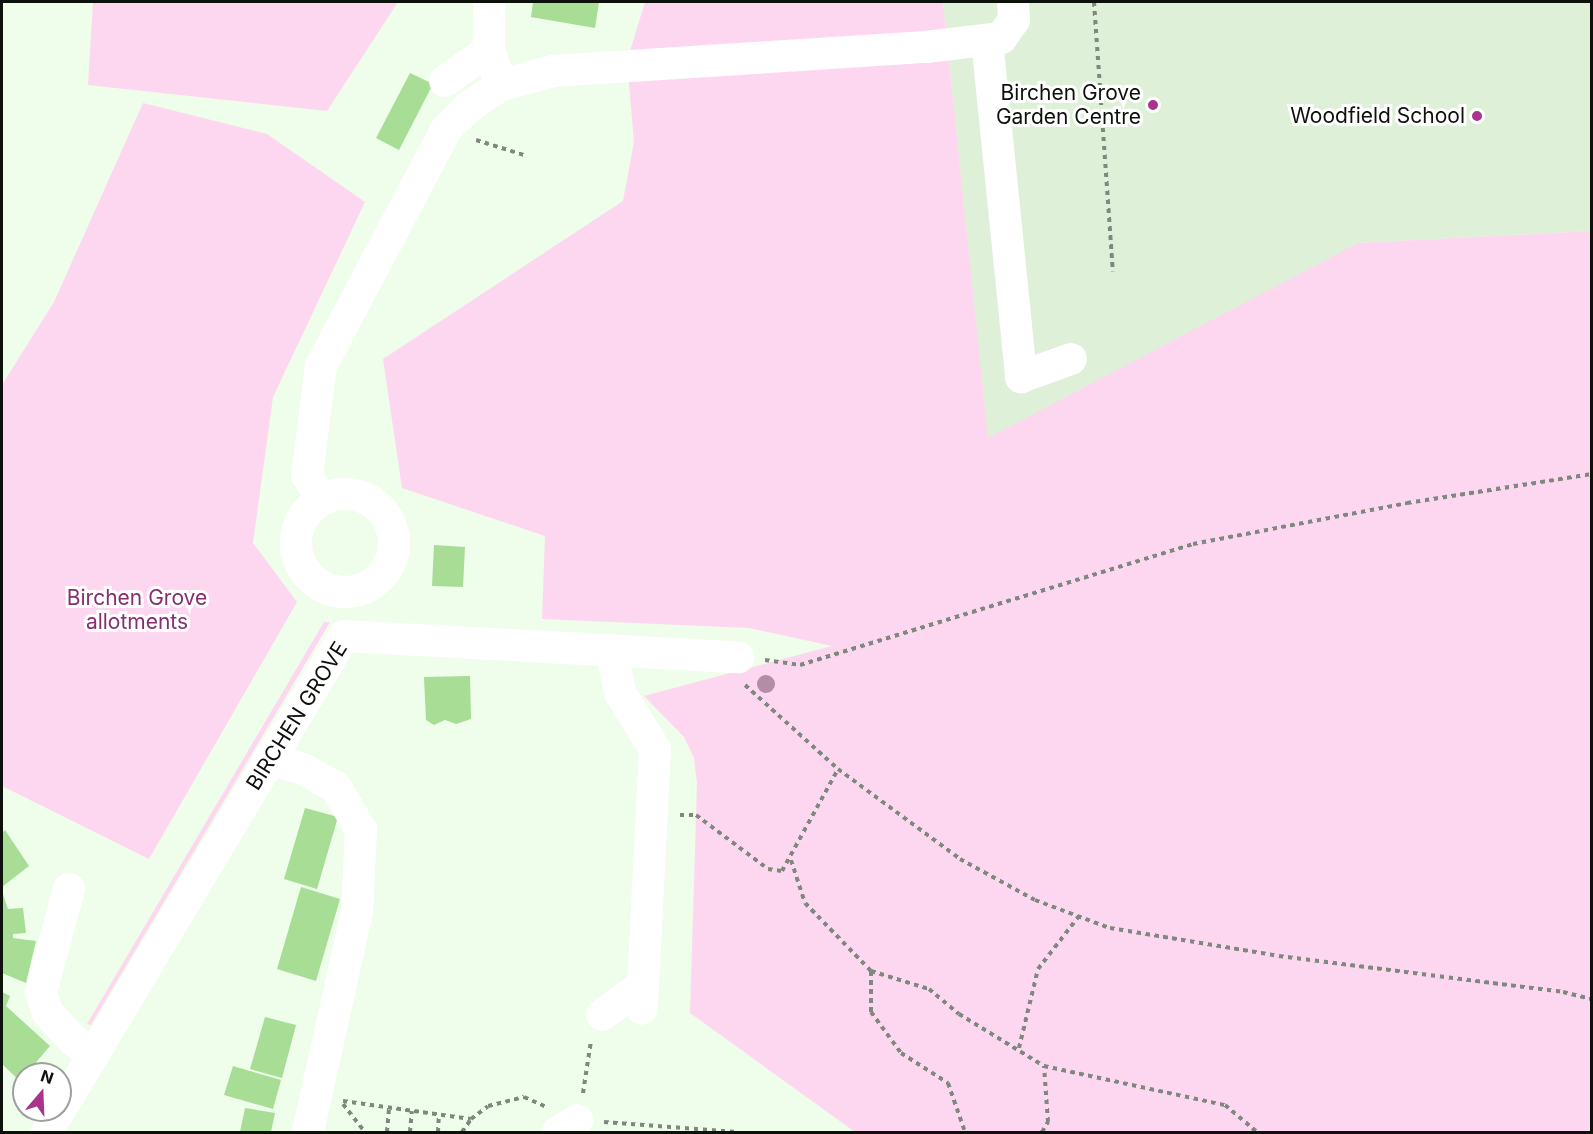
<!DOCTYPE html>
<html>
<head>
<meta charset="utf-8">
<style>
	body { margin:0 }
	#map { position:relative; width:1593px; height:1134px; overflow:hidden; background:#effdeb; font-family:Inter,sans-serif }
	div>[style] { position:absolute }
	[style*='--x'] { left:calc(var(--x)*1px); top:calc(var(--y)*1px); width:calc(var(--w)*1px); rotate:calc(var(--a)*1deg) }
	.built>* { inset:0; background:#dff0d9 }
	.green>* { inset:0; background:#fdd7f0 }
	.building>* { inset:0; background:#a7dd95 }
	.path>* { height:4px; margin-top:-2px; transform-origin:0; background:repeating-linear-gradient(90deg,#7f887d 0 4.5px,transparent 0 9px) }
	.minor>* { height:32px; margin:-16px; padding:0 16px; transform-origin:16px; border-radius:16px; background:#fff }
	.minor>.ring { margin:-16px; padding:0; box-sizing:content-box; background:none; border:32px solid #fff; border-radius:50% }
	.trees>* { width:18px; height:18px; margin:-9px; border-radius:50%; background:#b58ca7 }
	.dots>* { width:16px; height:16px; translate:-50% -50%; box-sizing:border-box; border:3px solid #fff; border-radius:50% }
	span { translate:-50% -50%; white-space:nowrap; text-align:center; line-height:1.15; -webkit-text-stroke:6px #fff; paint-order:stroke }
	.poi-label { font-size:21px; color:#0d110c }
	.right { translate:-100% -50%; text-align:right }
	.park-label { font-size:21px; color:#862f70 }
	.street-label { font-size:21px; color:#0d110c }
	.frame { position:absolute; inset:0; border:3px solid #0d110c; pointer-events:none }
	.north { position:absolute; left:12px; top:1062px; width:60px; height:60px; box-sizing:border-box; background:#fff; border:2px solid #9ea09e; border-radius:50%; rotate:19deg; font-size:16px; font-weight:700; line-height:24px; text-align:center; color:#0d110c }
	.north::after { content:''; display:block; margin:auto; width:21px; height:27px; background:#a9348d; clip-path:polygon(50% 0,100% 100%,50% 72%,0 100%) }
</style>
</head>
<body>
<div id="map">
	<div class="built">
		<i style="clip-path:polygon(943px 2px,1591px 2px,1591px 231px,1358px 243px,993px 491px)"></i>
	</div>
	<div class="green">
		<i style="clip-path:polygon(93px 2px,398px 2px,327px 111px,88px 85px)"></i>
		<i style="clip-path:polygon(645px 2px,943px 2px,988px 438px,1358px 243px,1591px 231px,1591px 1132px,855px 1132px,690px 1013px,697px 783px,694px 758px,684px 737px,644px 696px,832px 646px,749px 628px,542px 619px,545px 536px,402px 488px,383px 359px,623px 201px,634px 142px,627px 61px)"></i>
		<i style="clip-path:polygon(143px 103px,267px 134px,365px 202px,273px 397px,253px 543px,297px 602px,149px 859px,2px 786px,2px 385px,54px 302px)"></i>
		<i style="clip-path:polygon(324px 622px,330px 622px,91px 1025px,87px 1024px)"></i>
	</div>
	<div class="building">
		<i style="clip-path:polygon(533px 2px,599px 2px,595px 28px,531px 17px)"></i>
		<i style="clip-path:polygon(410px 73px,433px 84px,399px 150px,376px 138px)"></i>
		<i style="clip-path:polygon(434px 545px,465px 547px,463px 587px,432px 586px)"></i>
		<i style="clip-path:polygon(470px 676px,471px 719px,456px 724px,445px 720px,434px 725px,426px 720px,424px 677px)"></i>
		<i style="clip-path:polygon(305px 808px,338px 817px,317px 889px,284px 879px)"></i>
		<i style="clip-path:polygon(5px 830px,29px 866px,2px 887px,2px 833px)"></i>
		<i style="clip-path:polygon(301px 887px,340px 899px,316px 981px,277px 969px)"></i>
		<i style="clip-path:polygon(2px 891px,8px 909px,23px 908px,26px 933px,13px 934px,13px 938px,36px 941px,26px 983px,2px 973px)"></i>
		<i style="clip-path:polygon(2px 992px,10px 996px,6px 1006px,50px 1046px,20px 1081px,2px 1064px)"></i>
		<i style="clip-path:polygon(265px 1017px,296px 1025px,282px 1078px,250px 1069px)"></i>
		<i style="clip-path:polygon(233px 1066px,281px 1080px,273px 1109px,224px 1095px)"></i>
		<i style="clip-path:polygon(245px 1108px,275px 1113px,271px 1132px,240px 1132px)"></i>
	</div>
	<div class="path">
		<i style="--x:1094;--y:2;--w:270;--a:86"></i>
		<i style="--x:476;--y:140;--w:53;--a:17.4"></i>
		<i style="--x:765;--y:660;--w:35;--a:8"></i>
		<i style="--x:800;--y:665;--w:411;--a:-17.1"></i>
		<i style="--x:1193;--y:544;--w:218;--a:-10.8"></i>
		<i style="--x:1407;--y:503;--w:187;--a:-8.9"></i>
		<i style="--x:745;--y:685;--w:125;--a:42.1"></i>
		<i style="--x:838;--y:769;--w:152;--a:36.4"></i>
		<i style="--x:960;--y:859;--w:85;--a:28.7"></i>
		<i style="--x:1035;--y:900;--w:80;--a:20.5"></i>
		<i style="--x:1110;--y:928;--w:171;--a:9.4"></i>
		<i style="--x:1279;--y:956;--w:286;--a:7.2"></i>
		<i style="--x:1563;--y:992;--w:30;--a:14"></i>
		<i style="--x:680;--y:815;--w:16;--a:0"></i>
		<i style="--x:696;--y:815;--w:90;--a:36.9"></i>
		<i style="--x:768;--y:869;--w:14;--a:8"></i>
		<i style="--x:782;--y:871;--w:116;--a:-61.2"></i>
		<i style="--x:791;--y:860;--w:45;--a:72"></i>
		<i style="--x:805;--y:903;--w:95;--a:45.9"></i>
		<i style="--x:871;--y:971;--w:61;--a:17.2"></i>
		<i style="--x:929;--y:989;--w:39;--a:40"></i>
		<i style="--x:959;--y:1014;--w:100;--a:31.5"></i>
		<i style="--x:1044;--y:1066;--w:185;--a:12.2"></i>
		<i style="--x:1225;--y:1105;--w:42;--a:40.2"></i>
		<i style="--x:871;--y:971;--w:41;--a:90"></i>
		<i style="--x:871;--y:1012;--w:51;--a:53.8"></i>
		<i style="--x:901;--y:1053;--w:56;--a:32.6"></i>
		<i style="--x:948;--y:1083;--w:52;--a:70.9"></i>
		<i style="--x:1019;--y:1048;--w:81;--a:-76.5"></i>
		<i style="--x:1038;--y:969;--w:67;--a:-52.3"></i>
		<i style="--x:583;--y:1093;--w:53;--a:-81.3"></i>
		<i style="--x:343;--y:1101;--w:129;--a:8"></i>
		<i style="--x:471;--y:1119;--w:21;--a:-37"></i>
		<i style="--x:488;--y:1106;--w:37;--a:-14"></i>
		<i style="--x:524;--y:1097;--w:24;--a:24"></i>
		<i style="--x:343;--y:1104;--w:36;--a:52"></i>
		<i style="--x:604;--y:1122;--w:133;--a:4.3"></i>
		<i style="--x:387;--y:1132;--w:25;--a:-85"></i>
		<i style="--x:410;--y:1132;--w:21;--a:-85"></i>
		<i style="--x:438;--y:1132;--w:18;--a:-87"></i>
		<i style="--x:462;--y:1132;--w:16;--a:-55"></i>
		<i style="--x:1042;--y:1132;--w:12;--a:-59"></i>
		<i style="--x:1048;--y:1122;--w:56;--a:-94.1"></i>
	</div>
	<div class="minor">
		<i style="--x:489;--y:2;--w:48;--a:90"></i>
		<i style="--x:489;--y:50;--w:37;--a:71"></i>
		<i style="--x:987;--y:40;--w:339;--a:84.2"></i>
		<i style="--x:1021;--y:377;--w:53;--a:-19.8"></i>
		<i style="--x:445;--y:81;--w:54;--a:-35.2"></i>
		<i class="ring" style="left:296px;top:494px;width:66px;height:66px"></i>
		<i style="--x:322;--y:499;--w:28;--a:-122"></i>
		<i style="--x:307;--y:475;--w:110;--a:-82.7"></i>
		<i style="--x:321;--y:366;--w:269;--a:-62.1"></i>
		<i style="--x:447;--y:128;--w:32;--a:-44"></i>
		<i style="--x:470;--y:106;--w:37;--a:-34"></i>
		<i style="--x:501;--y:85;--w:54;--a:-15.1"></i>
		<i style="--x:553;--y:71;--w:374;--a:-3.7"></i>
		<i style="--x:926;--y:47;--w:76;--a:-6.8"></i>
		<i style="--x:1001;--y:38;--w:22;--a:-54"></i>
		<i style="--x:1014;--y:20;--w:18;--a:-93"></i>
		<i style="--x:344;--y:636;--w:395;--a:3.1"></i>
		<i style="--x:612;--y:650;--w:44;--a:79.5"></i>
		<i style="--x:620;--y:693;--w:66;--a:58"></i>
		<i style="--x:655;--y:749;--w:260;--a:92.9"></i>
		<i style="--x:268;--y:759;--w:36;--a:16"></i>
		<i style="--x:303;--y:769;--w:38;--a:29"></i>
		<i style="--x:336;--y:787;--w:50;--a:59.8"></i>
		<i style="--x:361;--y:830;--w:82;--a:92.8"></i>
		<i style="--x:357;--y:912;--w:225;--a:102.6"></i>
		<i style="--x:69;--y:889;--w:107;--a:105.2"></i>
		<i style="--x:41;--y:992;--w:22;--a:72"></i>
		<i style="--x:48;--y:1013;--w:38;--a:47"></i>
		<i style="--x:74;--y:1041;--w:24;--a:35"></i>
		<i style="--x:602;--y:1015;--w:51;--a:-36.2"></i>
		<i style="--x:47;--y:1132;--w:578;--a:-59.09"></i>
		<i style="--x:558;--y:1132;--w:23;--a:-31"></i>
	</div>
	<div class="trees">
		<i style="left:766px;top:684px"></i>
	</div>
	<div class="dots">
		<i style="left:1153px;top:105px;background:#a9348d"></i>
		<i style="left:1477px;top:116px;background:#a9348d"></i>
	</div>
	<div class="poi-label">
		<span class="right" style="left:1141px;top:105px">Birchen Grove<br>Garden Centre</span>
		<span class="right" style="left:1465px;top:116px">Woodfield School</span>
	</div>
	<div class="park-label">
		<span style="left:137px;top:610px">Birchen Grove<br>allotments</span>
	</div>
	<div class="street-label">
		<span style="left:297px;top:716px;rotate:-58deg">BIRCHEN GROVE</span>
	</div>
	<div class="frame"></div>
	<div class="north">N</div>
</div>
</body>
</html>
